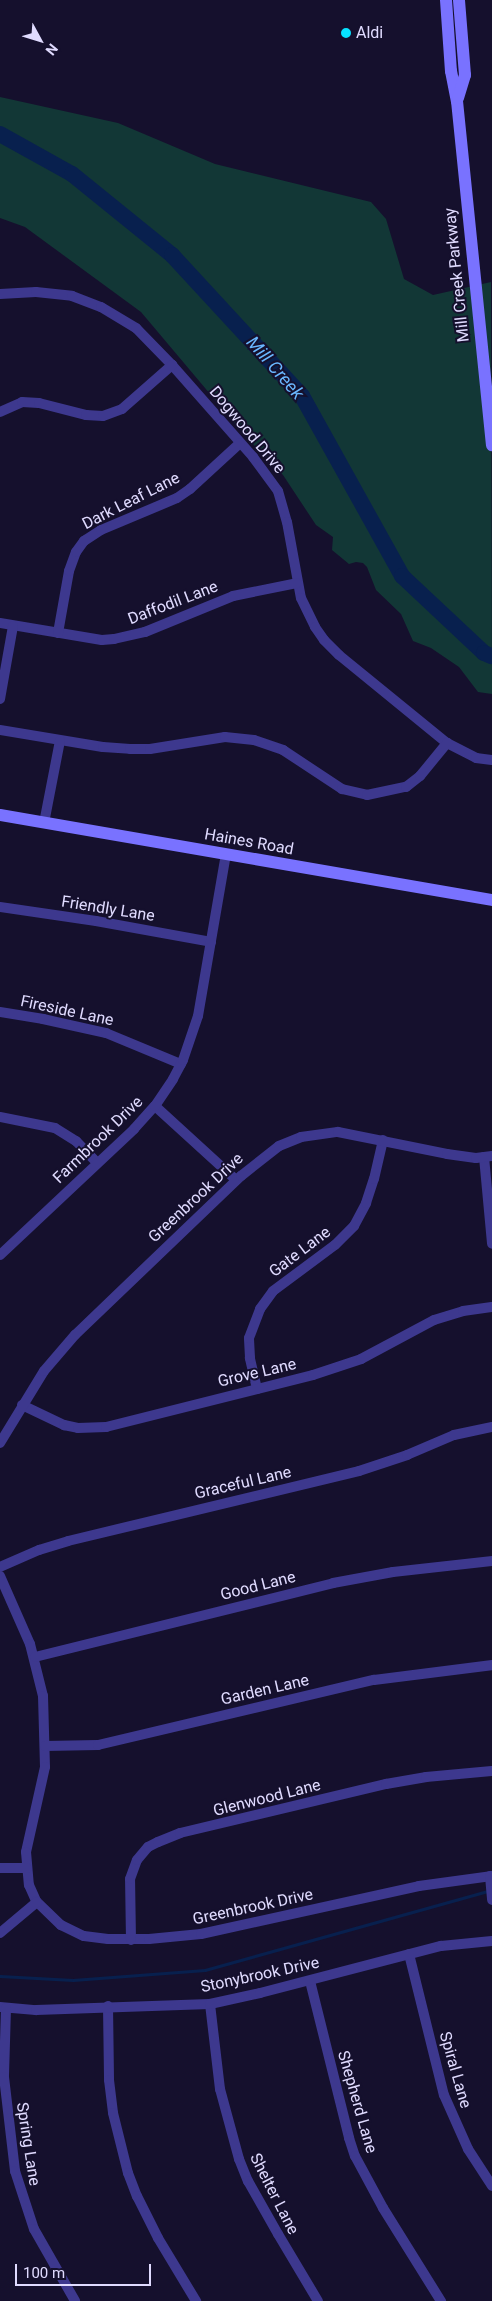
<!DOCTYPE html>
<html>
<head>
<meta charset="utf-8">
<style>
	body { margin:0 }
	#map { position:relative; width:492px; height:2301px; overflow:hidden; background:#15102d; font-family:Roboto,sans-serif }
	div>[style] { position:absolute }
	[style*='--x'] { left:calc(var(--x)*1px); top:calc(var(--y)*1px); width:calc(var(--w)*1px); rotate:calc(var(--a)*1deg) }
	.green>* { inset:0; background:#123736 }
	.stream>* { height:2.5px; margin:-1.25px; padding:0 1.25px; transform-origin:1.25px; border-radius:1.25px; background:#08204e }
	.river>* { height:16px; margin:-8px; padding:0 8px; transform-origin:8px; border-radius:8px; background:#08204e }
	.street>* { height:10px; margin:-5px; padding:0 5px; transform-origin:5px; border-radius:5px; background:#3d388e }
	.secondary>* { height:12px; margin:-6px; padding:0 6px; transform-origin:6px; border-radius:6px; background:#7972ff }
	.dots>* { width:14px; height:14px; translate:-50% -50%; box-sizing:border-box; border:2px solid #15102d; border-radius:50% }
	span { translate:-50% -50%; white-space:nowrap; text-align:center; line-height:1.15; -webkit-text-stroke:4px #15102d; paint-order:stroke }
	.poi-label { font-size:16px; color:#e0dbff }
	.left { translate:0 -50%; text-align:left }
	.street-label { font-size:16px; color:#e0dbff }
	.water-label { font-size:18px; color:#69b7ff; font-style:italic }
	.north { position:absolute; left:15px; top:15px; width:50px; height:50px; -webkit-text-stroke:4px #15102d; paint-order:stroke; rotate:129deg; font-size:14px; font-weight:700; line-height:20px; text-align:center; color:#e0dbff }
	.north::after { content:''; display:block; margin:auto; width:18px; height:22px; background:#e0dbff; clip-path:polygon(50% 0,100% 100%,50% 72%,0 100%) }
	.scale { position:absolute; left:15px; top:2264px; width:136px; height:22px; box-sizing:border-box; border:2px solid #e0dbff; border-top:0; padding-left:6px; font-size:15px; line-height:18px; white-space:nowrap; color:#e0dbff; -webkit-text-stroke:4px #15102d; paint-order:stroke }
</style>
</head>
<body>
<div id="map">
	<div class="green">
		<i style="clip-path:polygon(0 97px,118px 123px,215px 164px,371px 202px,386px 219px,404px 279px,433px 295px,491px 282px,492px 694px,478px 692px,459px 667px,431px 648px,413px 641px,401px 614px,376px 590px,367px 567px,363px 563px,356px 562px,349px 564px,332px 550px,333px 537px,316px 525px,283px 475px,248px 439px,141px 312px,25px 227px,0 218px)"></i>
	</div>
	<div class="stream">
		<i style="--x:0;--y:1976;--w:73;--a:3.1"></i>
		<i style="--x:73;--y:1980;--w:132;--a:-4.3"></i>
		<i style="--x:205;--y:1970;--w:294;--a:-15.6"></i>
	</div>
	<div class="river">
		<i style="--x:0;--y:134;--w:82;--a:29.1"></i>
		<i style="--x:72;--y:174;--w:129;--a:39"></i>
		<i style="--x:172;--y:255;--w:192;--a:47.3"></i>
		<i style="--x:302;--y:396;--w:206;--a:60.9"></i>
		<i style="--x:402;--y:576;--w:112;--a:43.2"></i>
		<i style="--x:484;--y:653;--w:8;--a:23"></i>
	</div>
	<div class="street">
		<i style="--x:0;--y:294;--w:36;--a:-3"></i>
		<i style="--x:36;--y:292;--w:36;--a:6"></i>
		<i style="--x:72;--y:296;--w:31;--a:21"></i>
		<i style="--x:101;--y:307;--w:41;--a:31"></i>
		<i style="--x:136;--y:328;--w:52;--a:45.8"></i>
		<i style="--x:172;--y:365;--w:123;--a:48.6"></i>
		<i style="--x:253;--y:457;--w:42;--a:53.7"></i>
		<i style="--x:278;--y:491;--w:32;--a:74"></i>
		<i style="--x:287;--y:522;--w:77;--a:79.6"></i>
		<i style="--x:301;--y:598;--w:32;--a:64"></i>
		<i style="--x:315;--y:627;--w:16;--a:55"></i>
		<i style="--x:324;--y:640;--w:21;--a:45"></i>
		<i style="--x:339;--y:655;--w:139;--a:39.2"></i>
		<i style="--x:447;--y:743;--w:33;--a:27"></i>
		<i style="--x:476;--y:758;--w:16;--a:7"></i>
		<i style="--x:0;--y:412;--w:24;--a:-24"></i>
		<i style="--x:22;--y:402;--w:17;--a:3"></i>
		<i style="--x:39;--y:403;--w:49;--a:14.3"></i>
		<i style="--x:86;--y:415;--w:17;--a:3"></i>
		<i style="--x:103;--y:416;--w:20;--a:-20"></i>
		<i style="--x:122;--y:409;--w:67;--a:-41.3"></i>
		<i style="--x:0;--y:623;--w:103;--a:9.5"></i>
		<i style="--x:102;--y:640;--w:12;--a:-5"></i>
		<i style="--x:114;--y:639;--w:32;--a:-13"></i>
		<i style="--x:145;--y:632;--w:95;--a:-22.2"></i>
		<i style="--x:233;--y:596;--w:65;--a:-11.5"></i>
		<i style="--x:58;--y:633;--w:63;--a:-79.9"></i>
		<i style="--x:69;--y:571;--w:20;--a:-70"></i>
		<i style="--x:76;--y:552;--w:14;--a:-54"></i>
		<i style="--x:84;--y:541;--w:20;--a:-33"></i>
		<i style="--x:101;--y:530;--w:82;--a:-22.8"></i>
		<i style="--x:177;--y:498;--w:16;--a:-35"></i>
		<i style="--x:190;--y:489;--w:68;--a:-42.6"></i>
		<i style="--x:0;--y:699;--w:74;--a:-79.9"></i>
		<i style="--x:0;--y:730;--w:104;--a:9.4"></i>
		<i style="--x:103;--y:747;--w:27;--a:4"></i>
		<i style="--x:130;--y:749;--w:20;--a:0"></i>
		<i style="--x:150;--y:749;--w:76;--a:-9.1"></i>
		<i style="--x:225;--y:737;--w:29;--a:6"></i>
		<i style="--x:254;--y:740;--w:31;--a:19"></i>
		<i style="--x:283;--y:750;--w:71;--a:33.5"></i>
		<i style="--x:342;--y:789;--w:26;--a:13"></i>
		<i style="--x:367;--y:795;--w:40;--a:-12"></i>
		<i style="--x:406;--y:787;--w:18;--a:-38"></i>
		<i style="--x:420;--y:776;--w:43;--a:-50.7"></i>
		<i style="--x:44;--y:823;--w:84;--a:-79"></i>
		<i style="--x:0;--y:907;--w:97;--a:8.3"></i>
		<i style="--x:96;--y:921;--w:117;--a:10.3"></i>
		<i style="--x:0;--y:1012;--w:44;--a:9.2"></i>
		<i style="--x:43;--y:1019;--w:65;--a:12.5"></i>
		<i style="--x:106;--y:1033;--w:81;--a:22.5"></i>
		<i style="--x:155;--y:1106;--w:110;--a:42.4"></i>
		<i style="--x:0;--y:1117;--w:56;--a:11.3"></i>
		<i style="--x:55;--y:1128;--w:25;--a:32"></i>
		<i style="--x:76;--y:1141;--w:30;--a:46"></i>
		<i style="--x:484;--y:1157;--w:87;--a:84.7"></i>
		<i style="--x:0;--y:1255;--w:184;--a:-43.2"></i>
		<i style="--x:134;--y:1129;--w:31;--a:-48"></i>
		<i style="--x:155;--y:1106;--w:32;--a:-56"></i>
		<i style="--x:173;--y:1079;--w:21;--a:-62"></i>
		<i style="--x:183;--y:1060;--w:46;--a:-71.2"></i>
		<i style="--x:198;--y:1016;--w:164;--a:-80.2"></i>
		<i style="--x:257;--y:1389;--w:32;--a:-103"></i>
		<i style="--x:250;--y:1358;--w:20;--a:-93"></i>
		<i style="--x:249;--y:1338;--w:31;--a:-69"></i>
		<i style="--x:260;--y:1309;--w:22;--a:-54"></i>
		<i style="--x:273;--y:1291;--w:77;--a:-36.6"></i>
		<i style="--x:335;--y:1245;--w:27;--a:-45"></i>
		<i style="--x:354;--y:1226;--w:26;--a:-62"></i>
		<i style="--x:366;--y:1203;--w:25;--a:-72"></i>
		<i style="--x:374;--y:1179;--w:40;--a:-77"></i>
		<i style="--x:22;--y:1405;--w:47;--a:25.5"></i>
		<i style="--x:64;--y:1425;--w:14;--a:12"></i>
		<i style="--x:78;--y:1428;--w:28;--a:-2"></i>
		<i style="--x:106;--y:1427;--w:213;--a:-14.1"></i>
		<i style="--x:313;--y:1375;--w:51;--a:-18.4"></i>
		<i style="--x:361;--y:1359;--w:83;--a:-28.1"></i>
		<i style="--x:434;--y:1320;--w:30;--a:-17"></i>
		<i style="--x:463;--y:1311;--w:29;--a:-8"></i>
		<i style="--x:0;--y:1443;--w:84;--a:-58.6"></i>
		<i style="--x:44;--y:1371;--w:48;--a:-49.3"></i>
		<i style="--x:75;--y:1335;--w:230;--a:-43.8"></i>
		<i style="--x:241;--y:1176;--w:48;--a:-38.3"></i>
		<i style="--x:279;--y:1146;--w:24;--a:-22"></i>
		<i style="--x:301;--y:1137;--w:37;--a:-8"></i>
		<i style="--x:338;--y:1132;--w:111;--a:11.4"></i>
		<i style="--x:447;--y:1154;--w:29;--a:8"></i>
		<i style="--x:476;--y:1158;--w:16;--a:-7"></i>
		<i style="--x:0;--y:1567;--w:43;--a:-23.6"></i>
		<i style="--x:39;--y:1550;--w:30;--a:-17"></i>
		<i style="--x:68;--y:1541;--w:299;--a:-13.5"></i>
		<i style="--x:359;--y:1471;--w:51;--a:-18.4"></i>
		<i style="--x:407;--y:1455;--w:51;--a:-23.1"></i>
		<i style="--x:454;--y:1435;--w:39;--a:-12"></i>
		<i style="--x:0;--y:1576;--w:74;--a:66.2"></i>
		<i style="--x:30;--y:1644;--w:54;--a:76"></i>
		<i style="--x:43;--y:1696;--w:71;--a:88.4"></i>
		<i style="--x:45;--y:1767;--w:87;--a:102.6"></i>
		<i style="--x:26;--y:1852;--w:33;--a:85"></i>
		<i style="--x:29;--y:1885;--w:17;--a:66"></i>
		<i style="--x:36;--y:1901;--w:35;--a:44"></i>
		<i style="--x:61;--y:1925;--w:25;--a:26"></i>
		<i style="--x:84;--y:1936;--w:24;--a:7"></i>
		<i style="--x:108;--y:1939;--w:41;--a:0"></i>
		<i style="--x:149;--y:1939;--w:52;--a:-5.5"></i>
		<i style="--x:201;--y:1934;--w:223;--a:-12.4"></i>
		<i style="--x:419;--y:1886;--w:74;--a:-7.8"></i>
		<i style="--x:35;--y:1657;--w:307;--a:-13.9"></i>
		<i style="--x:333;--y:1583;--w:61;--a:-10.4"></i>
		<i style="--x:393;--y:1572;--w:100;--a:-6.3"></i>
		<i style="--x:45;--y:1746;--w:53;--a:-1.1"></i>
		<i style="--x:98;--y:1745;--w:284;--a:-13.3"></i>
		<i style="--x:374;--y:1680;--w:119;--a:-7.2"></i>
		<i style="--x:0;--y:1868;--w:27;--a:0"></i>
		<i style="--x:490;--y:1876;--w:24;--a:85"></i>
		<i style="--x:0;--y:1933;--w:48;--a:-40"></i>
		<i style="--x:131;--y:1940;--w:61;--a:-90.9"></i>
		<i style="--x:130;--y:1879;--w:20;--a:-70"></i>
		<i style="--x:137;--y:1860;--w:17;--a:-50"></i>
		<i style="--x:148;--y:1847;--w:11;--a:-27"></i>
		<i style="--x:158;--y:1842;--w:24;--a:-22"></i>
		<i style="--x:180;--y:1833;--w:212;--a:-13.4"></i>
		<i style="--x:386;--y:1784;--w:41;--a:-9.9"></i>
		<i style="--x:426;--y:1777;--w:66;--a:-5.2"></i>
		<i style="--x:409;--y:1954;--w:145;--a:76.1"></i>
		<i style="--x:444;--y:2095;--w:59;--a:66"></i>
		<i style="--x:468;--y:2149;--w:44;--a:57"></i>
		<i style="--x:310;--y:1981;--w:162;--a:76"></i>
		<i style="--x:349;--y:2138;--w:19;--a:72"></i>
		<i style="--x:355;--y:2156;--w:59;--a:61.7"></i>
		<i style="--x:383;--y:2208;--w:110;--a:58.1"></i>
		<i style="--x:210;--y:2004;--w:86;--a:83.3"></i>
		<i style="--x:220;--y:2089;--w:73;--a:74.8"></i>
		<i style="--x:239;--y:2159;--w:24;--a:68"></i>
		<i style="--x:248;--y:2181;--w:61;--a:60.5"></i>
		<i style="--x:278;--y:2234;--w:78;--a:59.2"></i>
		<i style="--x:108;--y:2006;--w:74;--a:89.2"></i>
		<i style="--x:109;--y:2080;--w:33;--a:83"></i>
		<i style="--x:113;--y:2113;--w:62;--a:76"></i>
		<i style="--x:128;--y:2173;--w:25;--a:69"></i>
		<i style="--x:137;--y:2196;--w:47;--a:63.4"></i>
		<i style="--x:158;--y:2238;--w:74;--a:58.9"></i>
		<i style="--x:0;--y:2007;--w:36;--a:5"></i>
		<i style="--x:36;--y:2010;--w:174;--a:-2"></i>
		<i style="--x:210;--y:2004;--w:51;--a:-12.4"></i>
		<i style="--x:260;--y:1993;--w:187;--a:-14.6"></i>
		<i style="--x:441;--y:1946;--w:51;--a:-5.6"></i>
		<i style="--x:6;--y:2008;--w:69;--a:91.7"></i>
		<i style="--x:4;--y:2077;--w:95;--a:83.3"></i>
		<i style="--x:15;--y:2171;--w:61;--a:71.9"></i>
		<i style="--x:34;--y:2229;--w:83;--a:60.3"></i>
	</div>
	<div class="secondary">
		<i style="--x:446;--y:0;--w:71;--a:86"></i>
		<i style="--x:451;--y:71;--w:31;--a:79"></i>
		<i style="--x:457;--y:101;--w:346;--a:84.2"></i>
		<i style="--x:458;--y:98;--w:24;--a:-73"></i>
		<i style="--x:465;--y:75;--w:75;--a:-94.6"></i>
		<i style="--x:0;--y:815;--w:499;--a:9.8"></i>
	</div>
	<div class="dots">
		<i style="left:346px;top:33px;background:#07e2ff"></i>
	</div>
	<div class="poi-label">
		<span class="left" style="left:356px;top:33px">Aldi</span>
	</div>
	<div class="street-label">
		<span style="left:457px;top:275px;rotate:-96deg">Mill Creek Parkway</span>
		<span style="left:247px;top:430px;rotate:50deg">Dogwood Drive</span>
		<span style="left:131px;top:501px;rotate:-27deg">Dark Leaf Lane</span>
		<span style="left:173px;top:603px;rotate:-21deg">Daffodil Lane</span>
		<span style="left:249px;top:842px;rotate:10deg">Haines Road</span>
		<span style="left:108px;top:909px;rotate:9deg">Friendly Lane</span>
		<span style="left:67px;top:1011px;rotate:12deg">Fireside Lane</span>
		<span style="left:98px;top:1140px;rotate:-44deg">Farmbrook Drive</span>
		<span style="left:196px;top:1198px;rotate:-43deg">Greenbrook Drive</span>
		<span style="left:300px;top:1252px;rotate:-37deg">Gate Lane</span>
		<span style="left:257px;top:1373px;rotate:-13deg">Grove Lane</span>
		<span style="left:243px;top:1483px;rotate:-13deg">Graceful Lane</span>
		<span style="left:258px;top:1586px;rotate:-14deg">Good Lane</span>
		<span style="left:265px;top:1690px;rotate:-13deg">Garden Lane</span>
		<span style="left:267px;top:1798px;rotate:-14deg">Glenwood Lane</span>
		<span style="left:253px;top:1907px;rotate:-12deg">Greenbrook Drive</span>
		<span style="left:260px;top:1975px;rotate:-12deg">Stonybrook Drive</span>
		<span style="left:455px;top:2070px;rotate:74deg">Spiral Lane</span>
		<span style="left:357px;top:2102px;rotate:74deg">Shepherd Lane</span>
		<span style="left:28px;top:2144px;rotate:81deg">Spring Lane</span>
		<span style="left:274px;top:2194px;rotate:63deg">Shelter Lane</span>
	</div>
	<div class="water-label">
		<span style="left:275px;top:368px;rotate:49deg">Mill Creek</span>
	</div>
	<div class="north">N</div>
	<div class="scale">100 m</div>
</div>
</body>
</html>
